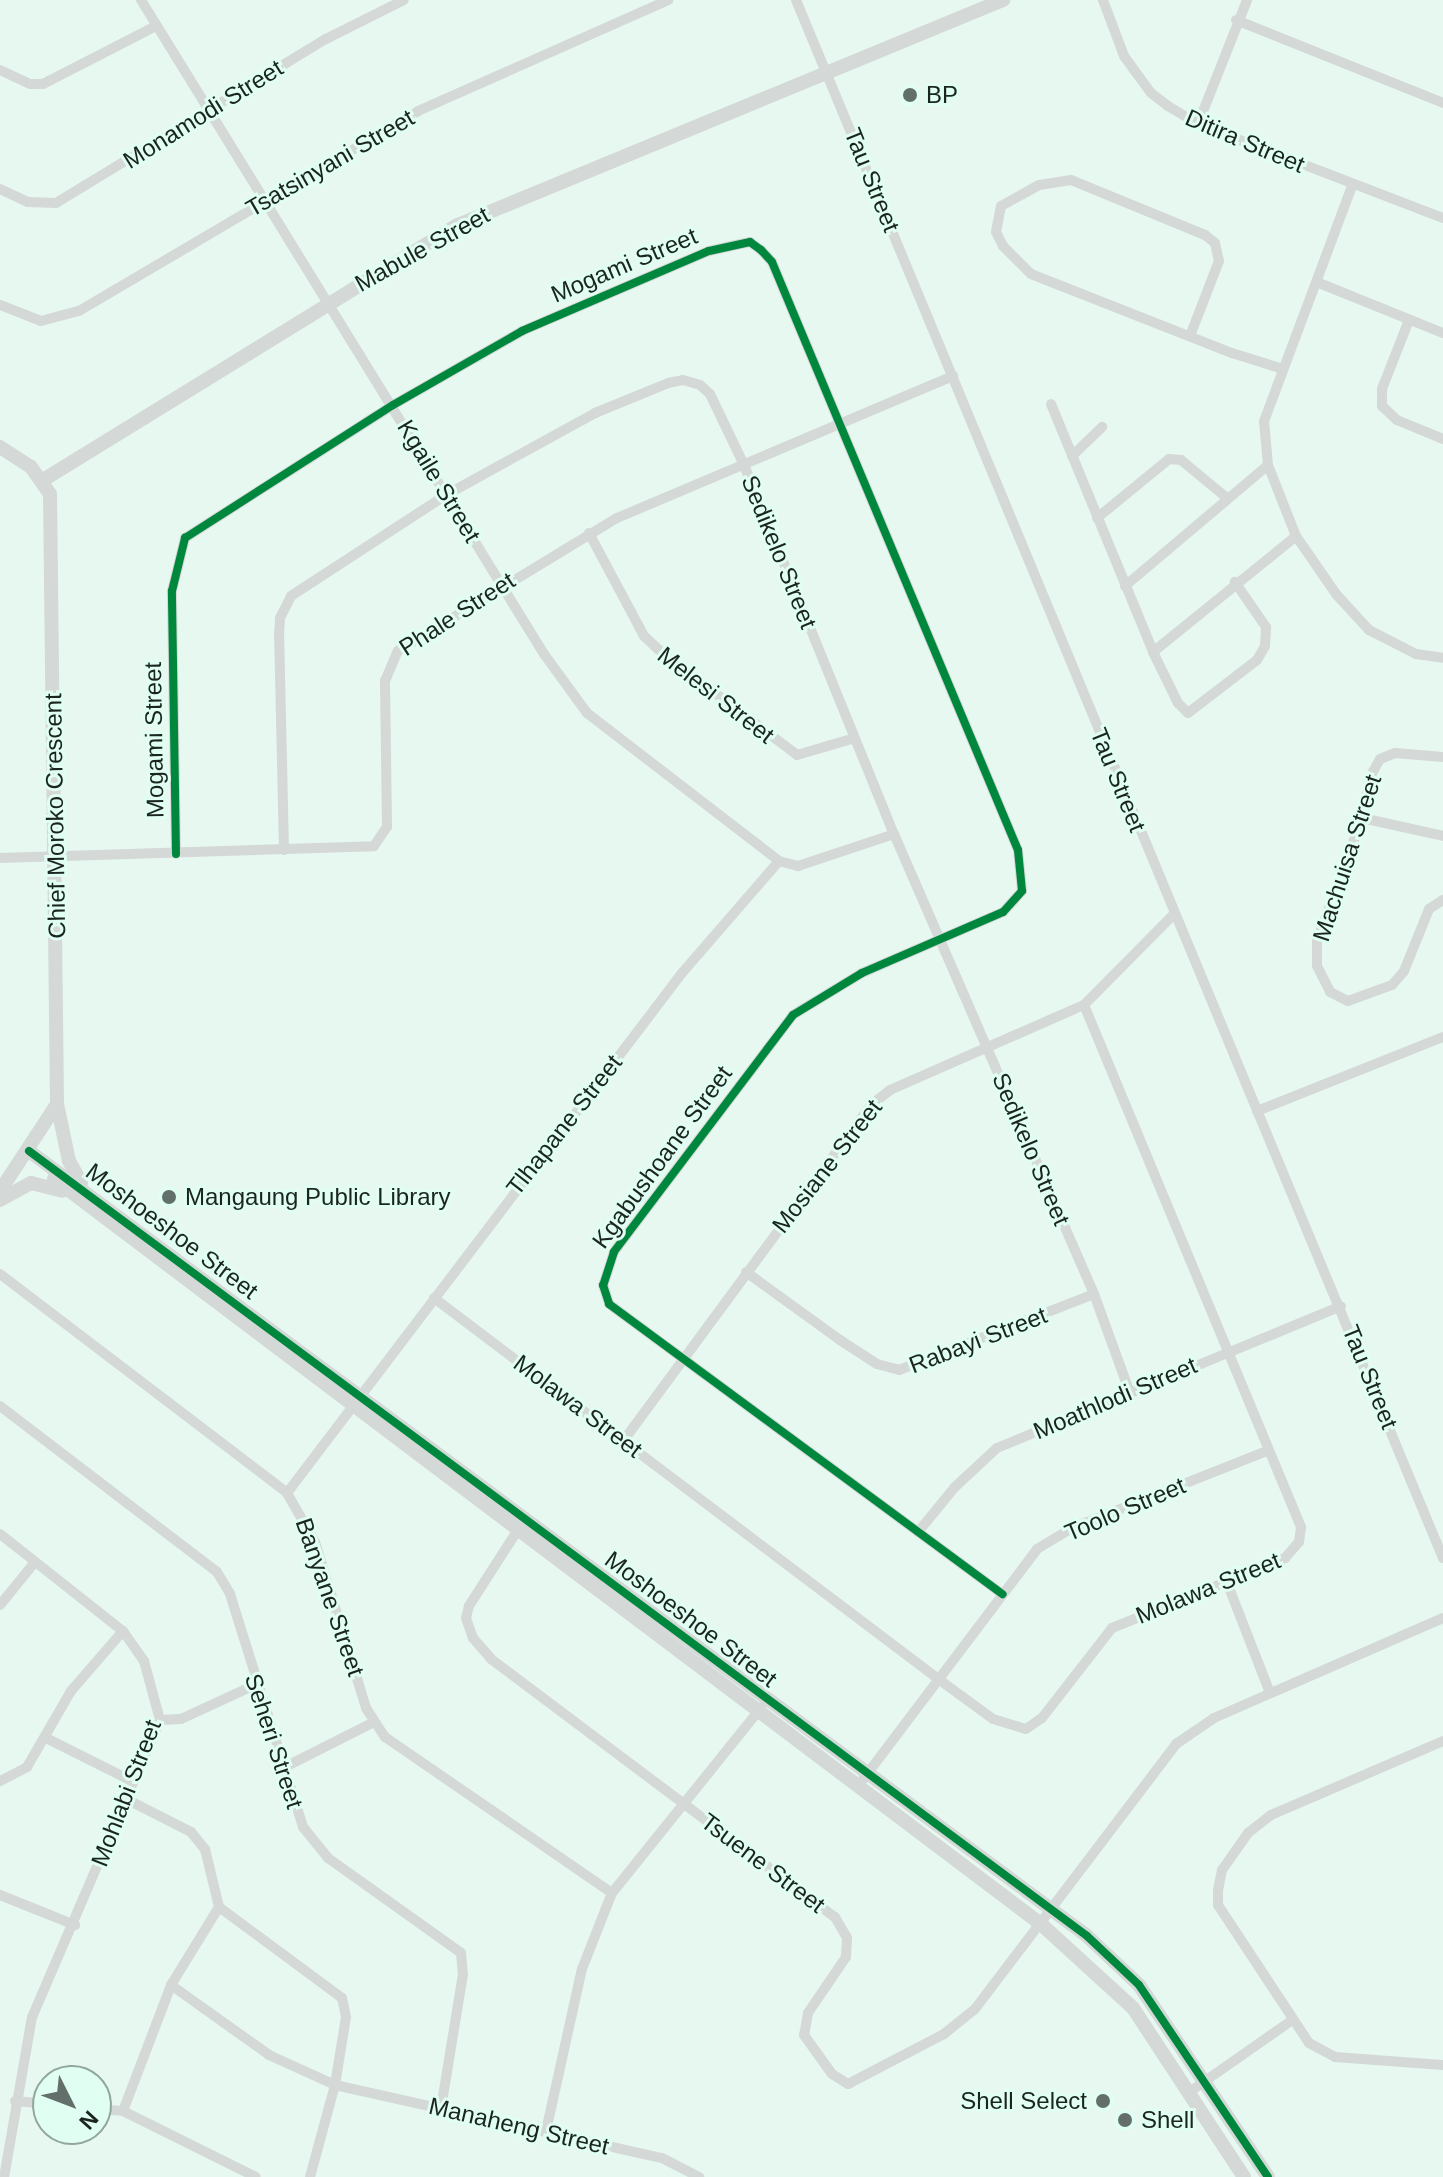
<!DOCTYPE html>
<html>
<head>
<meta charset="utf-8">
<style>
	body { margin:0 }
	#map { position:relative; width:1443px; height:2177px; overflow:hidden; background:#e7f8f1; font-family:Helvetica,sans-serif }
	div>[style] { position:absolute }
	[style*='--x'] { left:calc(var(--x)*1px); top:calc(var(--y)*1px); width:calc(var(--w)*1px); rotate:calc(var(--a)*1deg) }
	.street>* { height:10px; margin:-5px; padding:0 5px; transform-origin:5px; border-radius:5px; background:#d4d8d7 }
	.secondary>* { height:14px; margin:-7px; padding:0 7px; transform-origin:7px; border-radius:7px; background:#d4d8d7 }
	.cycleway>* { height:8px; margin:-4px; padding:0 4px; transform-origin:4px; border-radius:4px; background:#00873e }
	.dots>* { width:22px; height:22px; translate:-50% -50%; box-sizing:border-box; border:4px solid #e1fef2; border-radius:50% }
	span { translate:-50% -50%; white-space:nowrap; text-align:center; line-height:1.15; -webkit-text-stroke:6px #e1fef2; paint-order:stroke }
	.poi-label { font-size:24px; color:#1a2521 }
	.left { translate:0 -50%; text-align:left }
	.right { translate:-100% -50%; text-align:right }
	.street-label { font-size:24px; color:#1a2521 }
	.north { position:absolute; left:32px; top:2065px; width:80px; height:80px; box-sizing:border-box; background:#e1fef2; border:2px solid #91a79e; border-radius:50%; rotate:132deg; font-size:22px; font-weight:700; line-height:32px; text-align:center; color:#1a2521 }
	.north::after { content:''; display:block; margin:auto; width:28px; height:36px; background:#626f6a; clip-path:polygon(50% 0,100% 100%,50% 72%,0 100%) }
</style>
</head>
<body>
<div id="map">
	<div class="street">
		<i style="--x:141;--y:0;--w:768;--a:58.36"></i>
		<i style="--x:544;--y:654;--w:73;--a:53.9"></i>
		<i style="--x:587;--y:713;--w:242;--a:37.6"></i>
		<i style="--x:779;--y:861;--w:20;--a:15"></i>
		<i style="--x:798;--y:866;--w:101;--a:-18.4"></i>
		<i style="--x:796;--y:0;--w:1687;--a:67.45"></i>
		<i style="--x:1103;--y:0;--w:60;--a:69.4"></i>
		<i style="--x:1124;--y:56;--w:46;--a:53.9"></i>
		<i style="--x:1151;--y:93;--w:21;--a:37"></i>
		<i style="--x:1168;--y:106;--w:35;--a:31"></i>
		<i style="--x:1198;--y:124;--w:262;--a:21"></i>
		<i style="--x:1236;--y:20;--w:223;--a:21.8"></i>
		<i style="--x:0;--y:70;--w:33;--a:25"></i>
		<i style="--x:30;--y:84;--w:13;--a:0"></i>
		<i style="--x:43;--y:84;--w:127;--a:-27.2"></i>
		<i style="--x:1198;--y:124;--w:133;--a:-68.4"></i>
		<i style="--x:1352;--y:186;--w:251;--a:110.5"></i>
		<i style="--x:1264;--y:421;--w:44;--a:84.8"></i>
		<i style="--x:1268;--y:465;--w:76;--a:68.5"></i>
		<i style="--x:1296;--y:536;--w:70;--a:55.4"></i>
		<i style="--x:1336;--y:594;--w:49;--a:47.5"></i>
		<i style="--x:1369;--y:630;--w:53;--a:27.1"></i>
		<i style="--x:1416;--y:654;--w:27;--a:8"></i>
		<i style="--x:0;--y:189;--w:31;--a:25"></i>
		<i style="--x:28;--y:202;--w:28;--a:2"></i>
		<i style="--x:56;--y:203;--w:316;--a:-31.3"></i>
		<i style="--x:326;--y:39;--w:87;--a:-26.6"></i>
		<i style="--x:1319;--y:283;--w:134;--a:22"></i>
		<i style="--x:0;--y:305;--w:44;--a:21.3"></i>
		<i style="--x:41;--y:321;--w:39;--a:-15"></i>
		<i style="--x:79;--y:311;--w:394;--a:-30.5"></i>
		<i style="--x:418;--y:111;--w:274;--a:-23.9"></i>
		<i style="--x:1409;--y:320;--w:74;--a:111.4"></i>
		<i style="--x:1382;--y:389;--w:17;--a:90"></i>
		<i style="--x:1382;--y:406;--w:21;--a:43"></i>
		<i style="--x:1397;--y:420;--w:50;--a:22.4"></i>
		<i style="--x:1190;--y:336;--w:80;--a:-68.9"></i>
		<i style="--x:1219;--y:261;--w:18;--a:-103"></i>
		<i style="--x:1215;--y:243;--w:13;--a:-141"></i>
		<i style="--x:1205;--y:235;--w:145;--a:-157.7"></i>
		<i style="--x:1071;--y:180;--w:32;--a:171"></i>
		<i style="--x:1039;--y:185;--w:43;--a:151.1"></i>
		<i style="--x:1001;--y:206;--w:26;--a:101"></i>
		<i style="--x:996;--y:232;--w:16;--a:63"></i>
		<i style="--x:1003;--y:246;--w:40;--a:45"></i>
		<i style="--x:1031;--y:274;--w:216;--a:21.5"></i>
		<i style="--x:1232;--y:353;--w:53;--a:17.4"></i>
		<i style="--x:1051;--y:404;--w:268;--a:67.6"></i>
		<i style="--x:1153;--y:652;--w:57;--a:63.9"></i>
		<i style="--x:1178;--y:703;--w:14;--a:45"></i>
		<i style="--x:1188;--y:713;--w:87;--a:-37.5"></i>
		<i style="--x:1257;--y:660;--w:16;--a:-60"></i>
		<i style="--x:1265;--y:646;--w:19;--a:-87"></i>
		<i style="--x:1266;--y:627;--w:55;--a:-124.6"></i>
		<i style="--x:1072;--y:456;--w:42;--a:-44"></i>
		<i style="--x:1097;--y:518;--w:93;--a:-39.3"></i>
		<i style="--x:1169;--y:459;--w:12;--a:5"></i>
		<i style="--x:1181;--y:460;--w:60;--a:39.6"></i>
		<i style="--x:589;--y:533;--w:117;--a:61.9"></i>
		<i style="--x:644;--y:636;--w:26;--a:43"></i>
		<i style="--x:663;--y:654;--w:168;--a:37"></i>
		<i style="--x:797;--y:755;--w:60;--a:-16.3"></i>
		<i style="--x:1125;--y:586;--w:187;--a:-40.2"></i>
		<i style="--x:1153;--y:652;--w:184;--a:-39"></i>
		<i style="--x:1443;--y:757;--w:48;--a:-175.2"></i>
		<i style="--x:1395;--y:753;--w:16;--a:158"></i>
		<i style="--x:1380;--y:759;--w:21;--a:119"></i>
		<i style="--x:1370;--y:777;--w:42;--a:101"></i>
		<i style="--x:1362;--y:818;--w:131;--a:110.1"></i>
		<i style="--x:1317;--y:941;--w:25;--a:90"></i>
		<i style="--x:1317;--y:966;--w:29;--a:63"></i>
		<i style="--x:1330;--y:992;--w:20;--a:27"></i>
		<i style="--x:1348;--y:1001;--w:47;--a:-20"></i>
		<i style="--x:1392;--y:985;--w:18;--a:-49"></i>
		<i style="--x:1404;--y:971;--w:67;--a:-68"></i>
		<i style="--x:1429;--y:909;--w:17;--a:-33"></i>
		<i style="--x:1362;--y:818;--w:83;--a:12.5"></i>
		<i style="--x:284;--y:850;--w:216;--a:-91.3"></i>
		<i style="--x:279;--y:634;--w:16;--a:-86"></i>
		<i style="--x:280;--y:618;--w:25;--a:-63"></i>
		<i style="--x:291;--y:596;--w:185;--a:-33.1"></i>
		<i style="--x:446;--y:495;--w:170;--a:-28.8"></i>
		<i style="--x:595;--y:413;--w:79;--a:-22.3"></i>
		<i style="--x:668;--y:383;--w:15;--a:-11"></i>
		<i style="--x:683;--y:380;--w:18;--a:16"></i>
		<i style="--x:700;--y:385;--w:13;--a:42"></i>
		<i style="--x:710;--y:394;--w:79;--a:64.4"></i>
		<i style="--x:744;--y:465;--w:398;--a:67.9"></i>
		<i style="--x:894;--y:834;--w:502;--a:66.5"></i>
		<i style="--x:1094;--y:1294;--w:105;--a:70"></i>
		<i style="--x:176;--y:854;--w:263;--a:-90.9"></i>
		<i style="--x:172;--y:591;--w:55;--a:-76.2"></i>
		<i style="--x:185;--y:538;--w:247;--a:-32.6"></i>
		<i style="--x:393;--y:405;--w:149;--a:-29.8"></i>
		<i style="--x:522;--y:331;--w:203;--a:-23.2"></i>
		<i style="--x:709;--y:251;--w:42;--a:-12.4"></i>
		<i style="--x:750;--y:242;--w:14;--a:36"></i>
		<i style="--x:761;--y:250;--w:16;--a:47"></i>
		<i style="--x:772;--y:262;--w:637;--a:67.3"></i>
		<i style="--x:1018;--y:850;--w:41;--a:84.4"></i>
		<i style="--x:1022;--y:891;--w:28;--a:132"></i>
		<i style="--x:1003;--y:912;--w:154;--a:156.6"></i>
		<i style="--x:862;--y:973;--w:81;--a:148.7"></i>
		<i style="--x:793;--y:1015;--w:297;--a:127.1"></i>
		<i style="--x:614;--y:1252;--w:35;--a:108"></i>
		<i style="--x:603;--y:1285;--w:20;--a:72"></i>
		<i style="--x:609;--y:1304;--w:489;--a:36.4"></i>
		<i style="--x:0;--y:858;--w:374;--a:-1.8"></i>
		<i style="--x:374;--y:846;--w:23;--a:-56"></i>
		<i style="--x:387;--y:827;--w:146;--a:-90.8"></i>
		<i style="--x:385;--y:681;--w:33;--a:-67"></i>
		<i style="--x:398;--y:651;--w:256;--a:-31.3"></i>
		<i style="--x:617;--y:518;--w:365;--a:-22.9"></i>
		<i style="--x:1257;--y:1111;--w:200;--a:-21.7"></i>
		<i style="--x:746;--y:1272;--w:116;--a:35.9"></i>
		<i style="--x:840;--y:1340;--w:44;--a:33"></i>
		<i style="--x:877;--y:1364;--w:23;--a:15"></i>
		<i style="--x:899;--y:1370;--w:209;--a:-21.3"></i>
		<i style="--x:0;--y:1274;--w:361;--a:37.3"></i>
		<i style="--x:287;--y:1493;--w:56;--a:60.3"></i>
		<i style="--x:315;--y:1542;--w:174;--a:72.9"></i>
		<i style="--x:366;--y:1708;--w:35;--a:57"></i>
		<i style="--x:385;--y:1737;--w:275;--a:34.5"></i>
		<i style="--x:434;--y:1298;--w:635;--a:37.07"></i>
		<i style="--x:941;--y:1681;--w:64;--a:36.2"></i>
		<i style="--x:993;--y:1719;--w:34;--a:17"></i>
		<i style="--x:1026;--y:1729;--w:19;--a:-35"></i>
		<i style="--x:1042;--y:1718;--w:114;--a:-52.1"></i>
		<i style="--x:1112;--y:1628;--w:187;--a:-22"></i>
		<i style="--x:1285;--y:1558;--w:21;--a:-49"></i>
		<i style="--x:1299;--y:1542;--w:15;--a:-82"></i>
		<i style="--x:1301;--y:1527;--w:565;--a:-112.57"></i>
		<i style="--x:0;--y:1406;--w:273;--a:37.4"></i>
		<i style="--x:217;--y:1572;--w:26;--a:59"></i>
		<i style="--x:230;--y:1594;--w:244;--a:72.6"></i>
		<i style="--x:303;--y:1827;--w:40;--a:51"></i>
		<i style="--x:328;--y:1858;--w:163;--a:35.5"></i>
		<i style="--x:461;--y:1953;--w:21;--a:85"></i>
		<i style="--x:463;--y:1974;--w:136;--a:99.3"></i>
		<i style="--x:624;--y:1440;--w:416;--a:-53.6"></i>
		<i style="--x:871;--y:1105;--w:24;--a:-38"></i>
		<i style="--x:890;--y:1090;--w:212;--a:-23.7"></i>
		<i style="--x:1084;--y:1005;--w:127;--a:-45.3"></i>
		<i style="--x:287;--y:1493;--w:653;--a:-52.78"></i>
		<i style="--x:682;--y:973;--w:148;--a:-49.1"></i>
		<i style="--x:519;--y:1528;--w:93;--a:122.7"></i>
		<i style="--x:469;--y:1606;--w:12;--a:104"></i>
		<i style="--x:466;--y:1618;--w:21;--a:71"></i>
		<i style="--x:473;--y:1638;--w:28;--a:49"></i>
		<i style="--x:491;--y:1659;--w:430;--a:36.9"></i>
		<i style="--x:835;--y:1917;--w:24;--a:60"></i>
		<i style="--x:847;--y:1938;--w:19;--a:93"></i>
		<i style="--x:846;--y:1957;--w:68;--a:124.2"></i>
		<i style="--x:808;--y:2013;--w:22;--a:100"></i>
		<i style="--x:804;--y:2035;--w:48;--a:54.3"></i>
		<i style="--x:832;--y:2074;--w:19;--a:32"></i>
		<i style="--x:848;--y:2084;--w:108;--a:-27.5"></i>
		<i style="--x:944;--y:2034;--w:40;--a:-39"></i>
		<i style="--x:975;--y:2009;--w:333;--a:-52.8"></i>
		<i style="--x:1176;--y:1744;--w:46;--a:-34.4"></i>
		<i style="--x:1214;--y:1718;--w:250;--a:-23.6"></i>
		<i style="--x:918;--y:1532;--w:58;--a:-50.6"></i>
		<i style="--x:955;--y:1487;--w:57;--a:-42.9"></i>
		<i style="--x:997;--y:1448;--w:372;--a:-22.4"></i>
		<i style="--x:0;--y:1534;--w:157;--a:38.3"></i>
		<i style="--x:123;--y:1631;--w:37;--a:55"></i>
		<i style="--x:144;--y:1661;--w:61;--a:74.8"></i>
		<i style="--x:160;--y:1720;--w:323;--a:113.3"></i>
		<i style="--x:32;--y:2017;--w:162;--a:99.9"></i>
		<i style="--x:1226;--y:1580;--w:121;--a:68.7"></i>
		<i style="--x:0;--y:1605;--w:55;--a:-50.9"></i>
		<i style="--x:160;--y:1720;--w:21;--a:-3"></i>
		<i style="--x:181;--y:1719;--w:81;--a:-24.7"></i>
		<i style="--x:46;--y:1738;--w:96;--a:26.6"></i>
		<i style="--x:1443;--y:1741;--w:187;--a:156.7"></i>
		<i style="--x:1271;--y:1815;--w:29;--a:142"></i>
		<i style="--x:1248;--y:1833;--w:45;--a:125.1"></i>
		<i style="--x:1222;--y:1870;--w:20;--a:101"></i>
		<i style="--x:1218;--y:1890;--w:15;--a:90"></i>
		<i style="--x:1218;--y:1905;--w:165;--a:56.6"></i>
		<i style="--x:1309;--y:2043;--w:30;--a:28"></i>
		<i style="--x:1335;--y:2057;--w:108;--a:4.2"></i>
		<i style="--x:285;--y:1767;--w:97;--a:-26.8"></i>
		<i style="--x:0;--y:1781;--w:30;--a:-27"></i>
		<i style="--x:27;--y:1767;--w:88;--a:-59.9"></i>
		<i style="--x:71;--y:1691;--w:79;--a:-49.1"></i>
		<i style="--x:858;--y:1786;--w:297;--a:-52.9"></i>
		<i style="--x:1037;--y:1549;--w:39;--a:-31"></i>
		<i style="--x:1070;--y:1529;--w:212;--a:-21.6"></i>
		<i style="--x:126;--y:1799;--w:73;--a:26.9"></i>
		<i style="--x:191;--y:1832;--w:22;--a:51"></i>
		<i style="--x:205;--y:1849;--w:60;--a:76.4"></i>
		<i style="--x:219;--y:1907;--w:153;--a:36.5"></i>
		<i style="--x:342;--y:1998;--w:19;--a:78"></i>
		<i style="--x:346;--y:2017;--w:69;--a:99.2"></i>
		<i style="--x:335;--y:2085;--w:95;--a:105.2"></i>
		<i style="--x:0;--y:1895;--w:81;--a:21.8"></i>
		<i style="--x:171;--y:1985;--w:120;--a:35.5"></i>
		<i style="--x:269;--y:2055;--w:72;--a:24.4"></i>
		<i style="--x:335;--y:2085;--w:335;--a:12.6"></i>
		<i style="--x:662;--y:2158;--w:42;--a:27.2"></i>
		<i style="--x:1188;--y:2093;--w:126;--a:-35"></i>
		<i style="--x:15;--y:2101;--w:33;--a:5"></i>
		<i style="--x:96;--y:2109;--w:27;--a:4"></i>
		<i style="--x:123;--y:2111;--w:148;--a:26.4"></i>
		<i style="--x:123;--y:2111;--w:135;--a:-69.1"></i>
		<i style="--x:171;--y:1985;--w:92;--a:-58.4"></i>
		<i style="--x:546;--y:2131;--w:166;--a:-77.5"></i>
		<i style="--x:582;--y:1969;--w:82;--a:-68.5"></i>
		<i style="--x:612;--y:1893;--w:238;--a:-51.2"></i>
	</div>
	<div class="secondary">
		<i style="--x:0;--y:447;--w:37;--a:33"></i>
		<i style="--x:31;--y:467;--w:33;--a:55"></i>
		<i style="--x:50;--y:494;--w:610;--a:89.34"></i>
		<i style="--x:57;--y:1104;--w:104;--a:123.2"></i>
		<i style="--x:43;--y:480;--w:487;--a:-31.6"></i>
		<i style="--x:458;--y:225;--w:590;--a:-22.43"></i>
		<i style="--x:57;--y:1104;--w:58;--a:78.1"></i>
		<i style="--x:69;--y:1161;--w:25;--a:61"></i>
		<i style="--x:29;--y:1151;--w:1317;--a:36.57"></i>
		<i style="--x:1087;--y:1936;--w:71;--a:43.3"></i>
		<i style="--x:1139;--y:1985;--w:231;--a:56.1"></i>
		<i style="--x:54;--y:1179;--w:1237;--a:37.05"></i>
		<i style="--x:1041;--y:1924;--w:125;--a:42.4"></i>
		<i style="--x:1133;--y:2008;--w:202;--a:56.7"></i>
		<i style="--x:0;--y:1200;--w:35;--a:-29"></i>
		<i style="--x:31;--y:1183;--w:32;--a:14"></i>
	</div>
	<div class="cycleway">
		<i style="--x:176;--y:854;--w:263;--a:-90.9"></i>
		<i style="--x:172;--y:591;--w:55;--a:-76.2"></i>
		<i style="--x:185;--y:538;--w:247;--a:-32.6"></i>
		<i style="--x:393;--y:405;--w:149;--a:-29.8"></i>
		<i style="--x:522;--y:331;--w:203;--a:-23.2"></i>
		<i style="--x:709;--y:251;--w:42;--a:-12.4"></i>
		<i style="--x:750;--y:242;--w:14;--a:36"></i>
		<i style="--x:761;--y:250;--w:16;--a:47"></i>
		<i style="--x:772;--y:262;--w:637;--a:67.3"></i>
		<i style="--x:1018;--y:850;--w:41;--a:84.4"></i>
		<i style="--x:1022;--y:891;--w:28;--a:132"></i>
		<i style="--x:1003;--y:912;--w:154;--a:156.6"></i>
		<i style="--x:862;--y:973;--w:81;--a:148.7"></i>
		<i style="--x:793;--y:1015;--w:297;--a:127.1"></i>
		<i style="--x:614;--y:1252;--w:35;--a:108"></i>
		<i style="--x:603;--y:1285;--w:20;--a:72"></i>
		<i style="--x:609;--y:1304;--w:489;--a:36.4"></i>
		<i style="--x:29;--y:1151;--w:1317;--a:36.57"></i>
		<i style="--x:1087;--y:1936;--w:71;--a:43.3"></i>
		<i style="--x:1139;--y:1985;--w:231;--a:56.1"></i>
	</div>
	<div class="dots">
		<i style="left:910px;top:95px;background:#626f6a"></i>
		<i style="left:169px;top:1197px;background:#626f6a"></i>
		<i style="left:1103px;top:2101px;background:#626f6a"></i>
		<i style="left:1125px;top:2120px;background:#626f6a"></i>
	</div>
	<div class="poi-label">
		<span class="left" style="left:926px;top:95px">BP</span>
		<span class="left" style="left:185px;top:1197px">Mangaung Public Library</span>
		<span class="right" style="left:1087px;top:2101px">Shell Select</span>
		<span class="left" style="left:1141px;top:2120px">Shell</span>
	</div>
	<div class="street-label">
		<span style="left:203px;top:114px;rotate:-32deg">Monamodi Street</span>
		<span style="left:1245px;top:141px;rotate:23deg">Ditira Street</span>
		<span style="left:330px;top:163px;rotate:-30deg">Tsatsinyani Street</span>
		<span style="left:872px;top:180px;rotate:68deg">Tau Street</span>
		<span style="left:422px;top:249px;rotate:-29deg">Mabule Street</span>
		<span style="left:624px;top:265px;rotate:-23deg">Mogami Street</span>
		<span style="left:439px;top:481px;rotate:59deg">Kgaile Street</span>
		<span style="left:779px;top:552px;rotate:68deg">Sedikelo Street</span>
		<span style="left:457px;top:614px;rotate:-33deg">Phale Street</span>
		<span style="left:716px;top:695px;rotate:38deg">Melesi Street</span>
		<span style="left:154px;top:740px;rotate:-91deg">Mogami Street</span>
		<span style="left:1118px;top:780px;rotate:68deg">Tau Street</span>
		<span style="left:55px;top:816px;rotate:-91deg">Chief Moroko Crescent</span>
		<span style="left:1347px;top:858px;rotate:-72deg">Machuisa Street</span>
		<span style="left:564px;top:1125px;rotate:-52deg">Tlhapane Street</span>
		<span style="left:1031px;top:1149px;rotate:67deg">Sedikelo Street</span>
		<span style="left:662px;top:1157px;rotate:-54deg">Kgabushoane Street</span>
		<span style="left:827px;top:1166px;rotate:-52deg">Mosiane Street</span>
		<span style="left:172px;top:1231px;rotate:37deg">Moshoeshoe Street</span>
		<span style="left:978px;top:1340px;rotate:-21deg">Rabayi Street</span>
		<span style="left:1370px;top:1377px;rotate:68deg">Tau Street</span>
		<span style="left:1115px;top:1398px;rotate:-23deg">Moathlodi Street</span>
		<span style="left:578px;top:1406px;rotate:37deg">Molawa Street</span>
		<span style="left:1125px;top:1509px;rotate:-23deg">Toolo Street</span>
		<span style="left:1208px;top:1588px;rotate:-22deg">Molawa Street</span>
		<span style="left:330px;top:1597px;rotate:71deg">Banyane Street</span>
		<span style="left:691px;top:1619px;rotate:37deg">Moshoeshoe Street</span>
		<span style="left:274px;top:1741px;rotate:72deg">Seheri Street</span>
		<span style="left:126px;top:1793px;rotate:-69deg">Mohlabi Street</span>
		<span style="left:763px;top:1863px;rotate:37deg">Tsuene Street</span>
		<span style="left:519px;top:2126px;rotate:13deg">Manaheng Street</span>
	</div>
	<div class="north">N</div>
</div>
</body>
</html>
